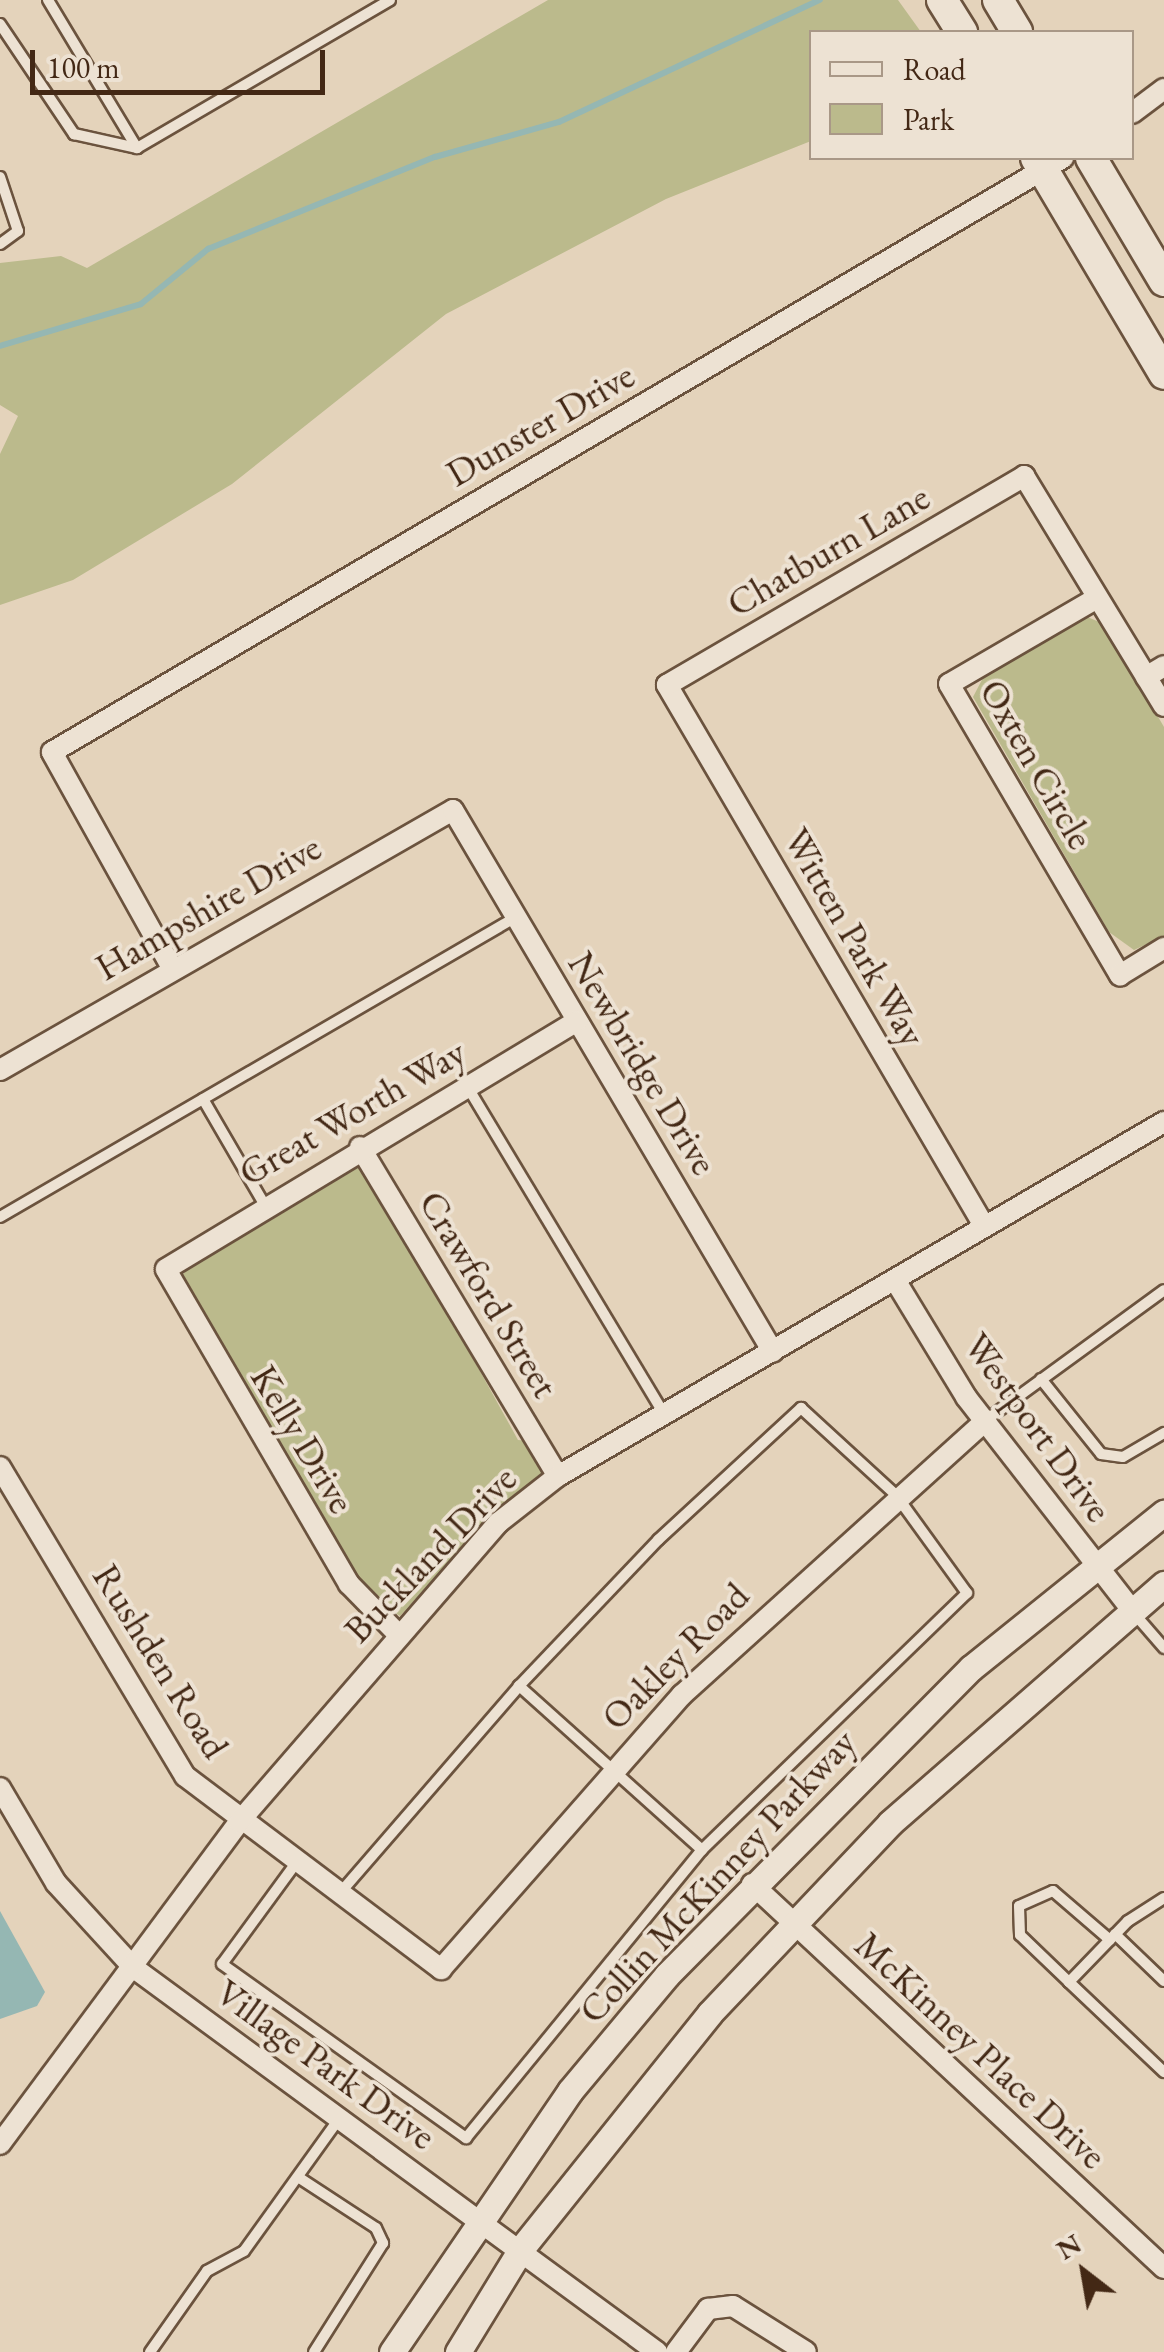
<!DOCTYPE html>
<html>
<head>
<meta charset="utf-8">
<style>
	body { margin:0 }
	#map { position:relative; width:1164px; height:2352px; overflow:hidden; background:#e4d3bb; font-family:"EB Garamond",serif }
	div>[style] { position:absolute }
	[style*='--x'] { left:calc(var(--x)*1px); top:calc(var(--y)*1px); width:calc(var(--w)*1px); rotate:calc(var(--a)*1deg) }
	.green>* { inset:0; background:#bbba8c }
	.water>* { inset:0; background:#95b7b3 }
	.stream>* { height:6px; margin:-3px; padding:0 3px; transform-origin:3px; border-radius:3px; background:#95b7b3 }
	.roads { filter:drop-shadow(2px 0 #6b533e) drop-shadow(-2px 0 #6b533e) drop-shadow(0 2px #6b533e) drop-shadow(0 -2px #6b533e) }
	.service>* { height:10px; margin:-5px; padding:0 5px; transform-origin:5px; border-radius:5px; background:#ede2d3 }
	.minor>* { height:20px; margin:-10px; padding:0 10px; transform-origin:10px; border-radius:10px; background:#ede2d3 }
	.tertiary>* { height:25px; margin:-12.5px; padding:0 12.5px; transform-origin:12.5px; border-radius:12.5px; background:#ede2d3 }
	.secondary>* { height:30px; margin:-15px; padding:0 15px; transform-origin:15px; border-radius:15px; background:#ede2d3 }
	span { translate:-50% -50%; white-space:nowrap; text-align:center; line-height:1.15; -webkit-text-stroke:8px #ede2d3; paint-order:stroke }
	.street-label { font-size:38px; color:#432815 }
	.legend { position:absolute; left:809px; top:30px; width:325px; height:130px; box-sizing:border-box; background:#ede2d3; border:2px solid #a99887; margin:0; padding:12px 18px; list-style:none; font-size:30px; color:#432815 }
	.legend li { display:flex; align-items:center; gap:20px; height:50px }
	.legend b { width:50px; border:2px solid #a99887 }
	.north { position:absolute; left:1034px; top:2222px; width:100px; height:100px; -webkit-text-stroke:8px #ede2d3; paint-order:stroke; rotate:329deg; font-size:28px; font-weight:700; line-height:40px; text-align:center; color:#432815 }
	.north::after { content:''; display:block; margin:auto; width:35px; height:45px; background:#432815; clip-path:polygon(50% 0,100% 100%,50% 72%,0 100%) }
	.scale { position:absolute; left:30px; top:50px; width:295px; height:45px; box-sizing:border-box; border:5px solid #432815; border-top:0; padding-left:12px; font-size:30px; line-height:35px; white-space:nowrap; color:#432815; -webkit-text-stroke:8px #ede2d3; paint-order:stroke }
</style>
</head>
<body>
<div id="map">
	<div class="green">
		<i style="clip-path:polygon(548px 0,898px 0,921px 32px,812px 32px,811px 141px,666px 199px,446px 314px,232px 484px,73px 580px,0 605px,0 454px,18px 416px,0 405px,0 263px,61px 256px,87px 268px)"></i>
		<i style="clip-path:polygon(1085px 616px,1104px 624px,1164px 727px,1164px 936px,1134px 950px,1109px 932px,973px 697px,985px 674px)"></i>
		<i style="clip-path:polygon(357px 1165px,379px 1188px,518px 1440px,529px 1441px,544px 1467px,542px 1479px,500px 1506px,400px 1616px,367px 1595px,180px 1277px,211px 1246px)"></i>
	</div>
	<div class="water">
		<i style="clip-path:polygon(0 1911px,45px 1992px,37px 2006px,0 2019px)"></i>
	</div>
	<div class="stream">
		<i style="--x:0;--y:346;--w:147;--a:-16.6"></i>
		<i style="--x:141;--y:304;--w:87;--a:-39.4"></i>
		<i style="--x:208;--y:249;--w:245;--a:-22.1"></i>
		<i style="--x:435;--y:157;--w:129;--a:-15.8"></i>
		<i style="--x:559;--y:122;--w:288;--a:-25.1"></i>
	</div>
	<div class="roads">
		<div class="service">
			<i style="--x:48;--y:0;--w:173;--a:59"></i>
			<i style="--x:137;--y:148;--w:293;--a:-30.3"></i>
			<i style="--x:0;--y:24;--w:133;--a:56.1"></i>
			<i style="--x:74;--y:134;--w:65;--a:12.5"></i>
			<i style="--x:0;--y:177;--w:57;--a:71.6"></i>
			<i style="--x:18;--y:231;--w:22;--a:144"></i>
			<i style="--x:467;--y:1086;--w:383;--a:59"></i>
			<i style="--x:203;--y:1099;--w:121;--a:59.8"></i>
			<i style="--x:0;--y:1217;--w:597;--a:-30.17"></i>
			<i style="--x:1041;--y:1379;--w:96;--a:51.3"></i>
			<i style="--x:1101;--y:1454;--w:22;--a:8"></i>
			<i style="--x:1123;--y:1457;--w:48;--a:-30.3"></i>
			<i style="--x:986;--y:1420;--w:220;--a:-36.1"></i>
			<i style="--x:1132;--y:1611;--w:49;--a:49.1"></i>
			<i style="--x:296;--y:1863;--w:125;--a:126.2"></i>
			<i style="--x:222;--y:1964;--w:300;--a:35.5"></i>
			<i style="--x:466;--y:2138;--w:372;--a:-50.7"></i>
			<i style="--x:340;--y:1893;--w:274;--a:-49.1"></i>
			<i style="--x:519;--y:1686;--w:202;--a:-46.4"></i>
			<i style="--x:658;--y:1540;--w:195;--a:-42.7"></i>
			<i style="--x:801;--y:1408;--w:129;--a:42.5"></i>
			<i style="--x:896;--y:1495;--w:121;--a:54.1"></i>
			<i style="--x:967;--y:1593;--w:369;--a:135.9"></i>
			<i style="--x:702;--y:1850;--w:246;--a:-138.1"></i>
			<i style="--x:1164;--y:1898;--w:43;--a:147.4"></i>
			<i style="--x:1128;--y:1921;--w:85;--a:134"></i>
			<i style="--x:1069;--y:1982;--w:131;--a:43.5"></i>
			<i style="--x:1115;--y:1934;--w:68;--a:43.8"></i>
			<i style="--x:1069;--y:1982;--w:68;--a:-136.2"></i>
			<i style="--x:1020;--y:1935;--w:29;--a:-92"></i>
			<i style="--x:1019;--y:1906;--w:37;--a:-24"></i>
			<i style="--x:1053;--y:1891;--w:75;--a:40.7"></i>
			<i style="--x:298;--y:2177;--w:93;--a:33.2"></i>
			<i style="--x:376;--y:2228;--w:17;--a:65"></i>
			<i style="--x:383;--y:2243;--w:129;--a:122.3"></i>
			<i style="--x:150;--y:2352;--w:99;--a:-54.9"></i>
			<i style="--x:207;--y:2271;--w:42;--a:-28.4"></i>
			<i style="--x:244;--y:2251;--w:163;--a:-54.3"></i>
		</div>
		<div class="minor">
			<i style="--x:1132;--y:113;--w:40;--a:-37"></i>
			<i style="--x:1097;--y:598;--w:171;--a:149.8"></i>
			<i style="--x:949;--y:684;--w:338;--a:59.6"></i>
			<i style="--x:1120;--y:975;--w:52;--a:-31.5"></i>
			<i style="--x:1146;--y:677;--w:21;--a:-31"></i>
			<i style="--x:172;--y:968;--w:247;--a:-119.1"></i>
			<i style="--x:52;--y:752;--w:1173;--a:-30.44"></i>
			<i style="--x:0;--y:1070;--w:522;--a:-29.85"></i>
			<i style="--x:453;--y:810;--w:629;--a:59.44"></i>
			<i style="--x:360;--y:1147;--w:384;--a:59"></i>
			<i style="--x:983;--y:1224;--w:625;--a:-120.38"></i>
			<i style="--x:667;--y:685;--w:414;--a:-30.3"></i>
			<i style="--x:1024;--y:476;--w:269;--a:58.7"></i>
			<i style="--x:895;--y:1280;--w:137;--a:58.7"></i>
			<i style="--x:966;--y:1397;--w:269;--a:52.1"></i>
			<i style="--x:0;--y:1467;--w:360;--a:59.1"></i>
			<i style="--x:185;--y:1776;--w:321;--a:37"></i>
			<i style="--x:441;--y:1969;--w:365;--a:-48.7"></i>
			<i style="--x:682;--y:1695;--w:410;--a:-42.1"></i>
			<i style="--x:397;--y:1633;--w:69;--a:-134.4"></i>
			<i style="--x:349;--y:1584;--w:364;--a:-120.2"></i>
			<i style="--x:166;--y:1269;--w:480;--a:-31.1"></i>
			<i style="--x:0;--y:1788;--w:110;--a:59.5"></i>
			<i style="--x:56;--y:1883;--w:115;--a:47.5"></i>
			<i style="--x:134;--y:1968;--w:649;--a:36.29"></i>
			<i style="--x:752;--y:1884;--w:563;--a:42.99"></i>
			<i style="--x:0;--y:2144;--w:401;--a:-53.4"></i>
			<i style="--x:239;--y:1822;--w:396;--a:-49.1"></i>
			<i style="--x:498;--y:1523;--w:76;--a:-38.1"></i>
			<i style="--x:558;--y:1476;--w:702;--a:-30.29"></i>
			<i style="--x:676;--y:2352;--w:54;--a:-53.3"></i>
			<i style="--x:708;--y:2309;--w:25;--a:-7"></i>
			<i style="--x:733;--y:2306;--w:86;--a:32.2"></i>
		</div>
		<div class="tertiary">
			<i style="--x:392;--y:2352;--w:316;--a:-55.7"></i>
			<i style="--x:570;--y:2091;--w:151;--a:-50.1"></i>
			<i style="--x:667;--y:1975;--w:432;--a:-45.3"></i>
			<i style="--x:971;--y:1668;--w:248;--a:-38.8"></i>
			<i style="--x:458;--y:2352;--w:121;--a:-58.5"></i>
			<i style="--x:521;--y:2249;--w:302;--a:-51.3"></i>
			<i style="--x:710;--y:2013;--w:262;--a:-46.5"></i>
			<i style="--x:890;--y:1823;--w:364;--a:-41.1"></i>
		</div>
		<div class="secondary">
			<i style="--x:942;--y:0;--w:38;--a:58"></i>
			<i style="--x:998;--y:0;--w:37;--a:59"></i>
			<i style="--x:1036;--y:158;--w:251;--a:59.3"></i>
			<i style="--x:1091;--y:158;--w:143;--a:59.3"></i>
		</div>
	</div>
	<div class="street-label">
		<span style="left:540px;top:424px;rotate:-30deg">Dunster Drive</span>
		<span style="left:828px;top:550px;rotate:-30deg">Chatburn Lane</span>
		<span style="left:1037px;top:764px;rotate:60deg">Oxten Circle</span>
		<span style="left:208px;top:907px;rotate:-30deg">Hampshire Drive</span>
		<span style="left:855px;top:937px;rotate:60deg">Witten Park Way</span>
		<span style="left:643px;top:1063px;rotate:59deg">Newbridge Drive</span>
		<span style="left:352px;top:1112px;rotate:-30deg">Great Worth Way</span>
		<span style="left:489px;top:1294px;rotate:59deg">Crawford Street</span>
		<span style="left:1038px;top:1427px;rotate:54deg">Westport Drive</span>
		<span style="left:303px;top:1439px;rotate:59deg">Kelly Drive</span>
		<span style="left:430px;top:1554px;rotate:-46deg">Buckland Drive</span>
		<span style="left:675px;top:1656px;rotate:-45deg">Oakley Road</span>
		<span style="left:161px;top:1661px;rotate:58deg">Rushden Road</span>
		<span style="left:717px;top:1876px;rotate:-47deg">Collin McKinney Parkway</span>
		<span style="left:981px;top:2050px;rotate:43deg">McKinney Place Drive</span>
		<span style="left:326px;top:2064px;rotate:36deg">Village Park Drive</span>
	</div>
	<ul class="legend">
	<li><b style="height:12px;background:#ede2d3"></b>Road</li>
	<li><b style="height:28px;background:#bbba8c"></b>Park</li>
	</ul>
	<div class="north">N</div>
	<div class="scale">100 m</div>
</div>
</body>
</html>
